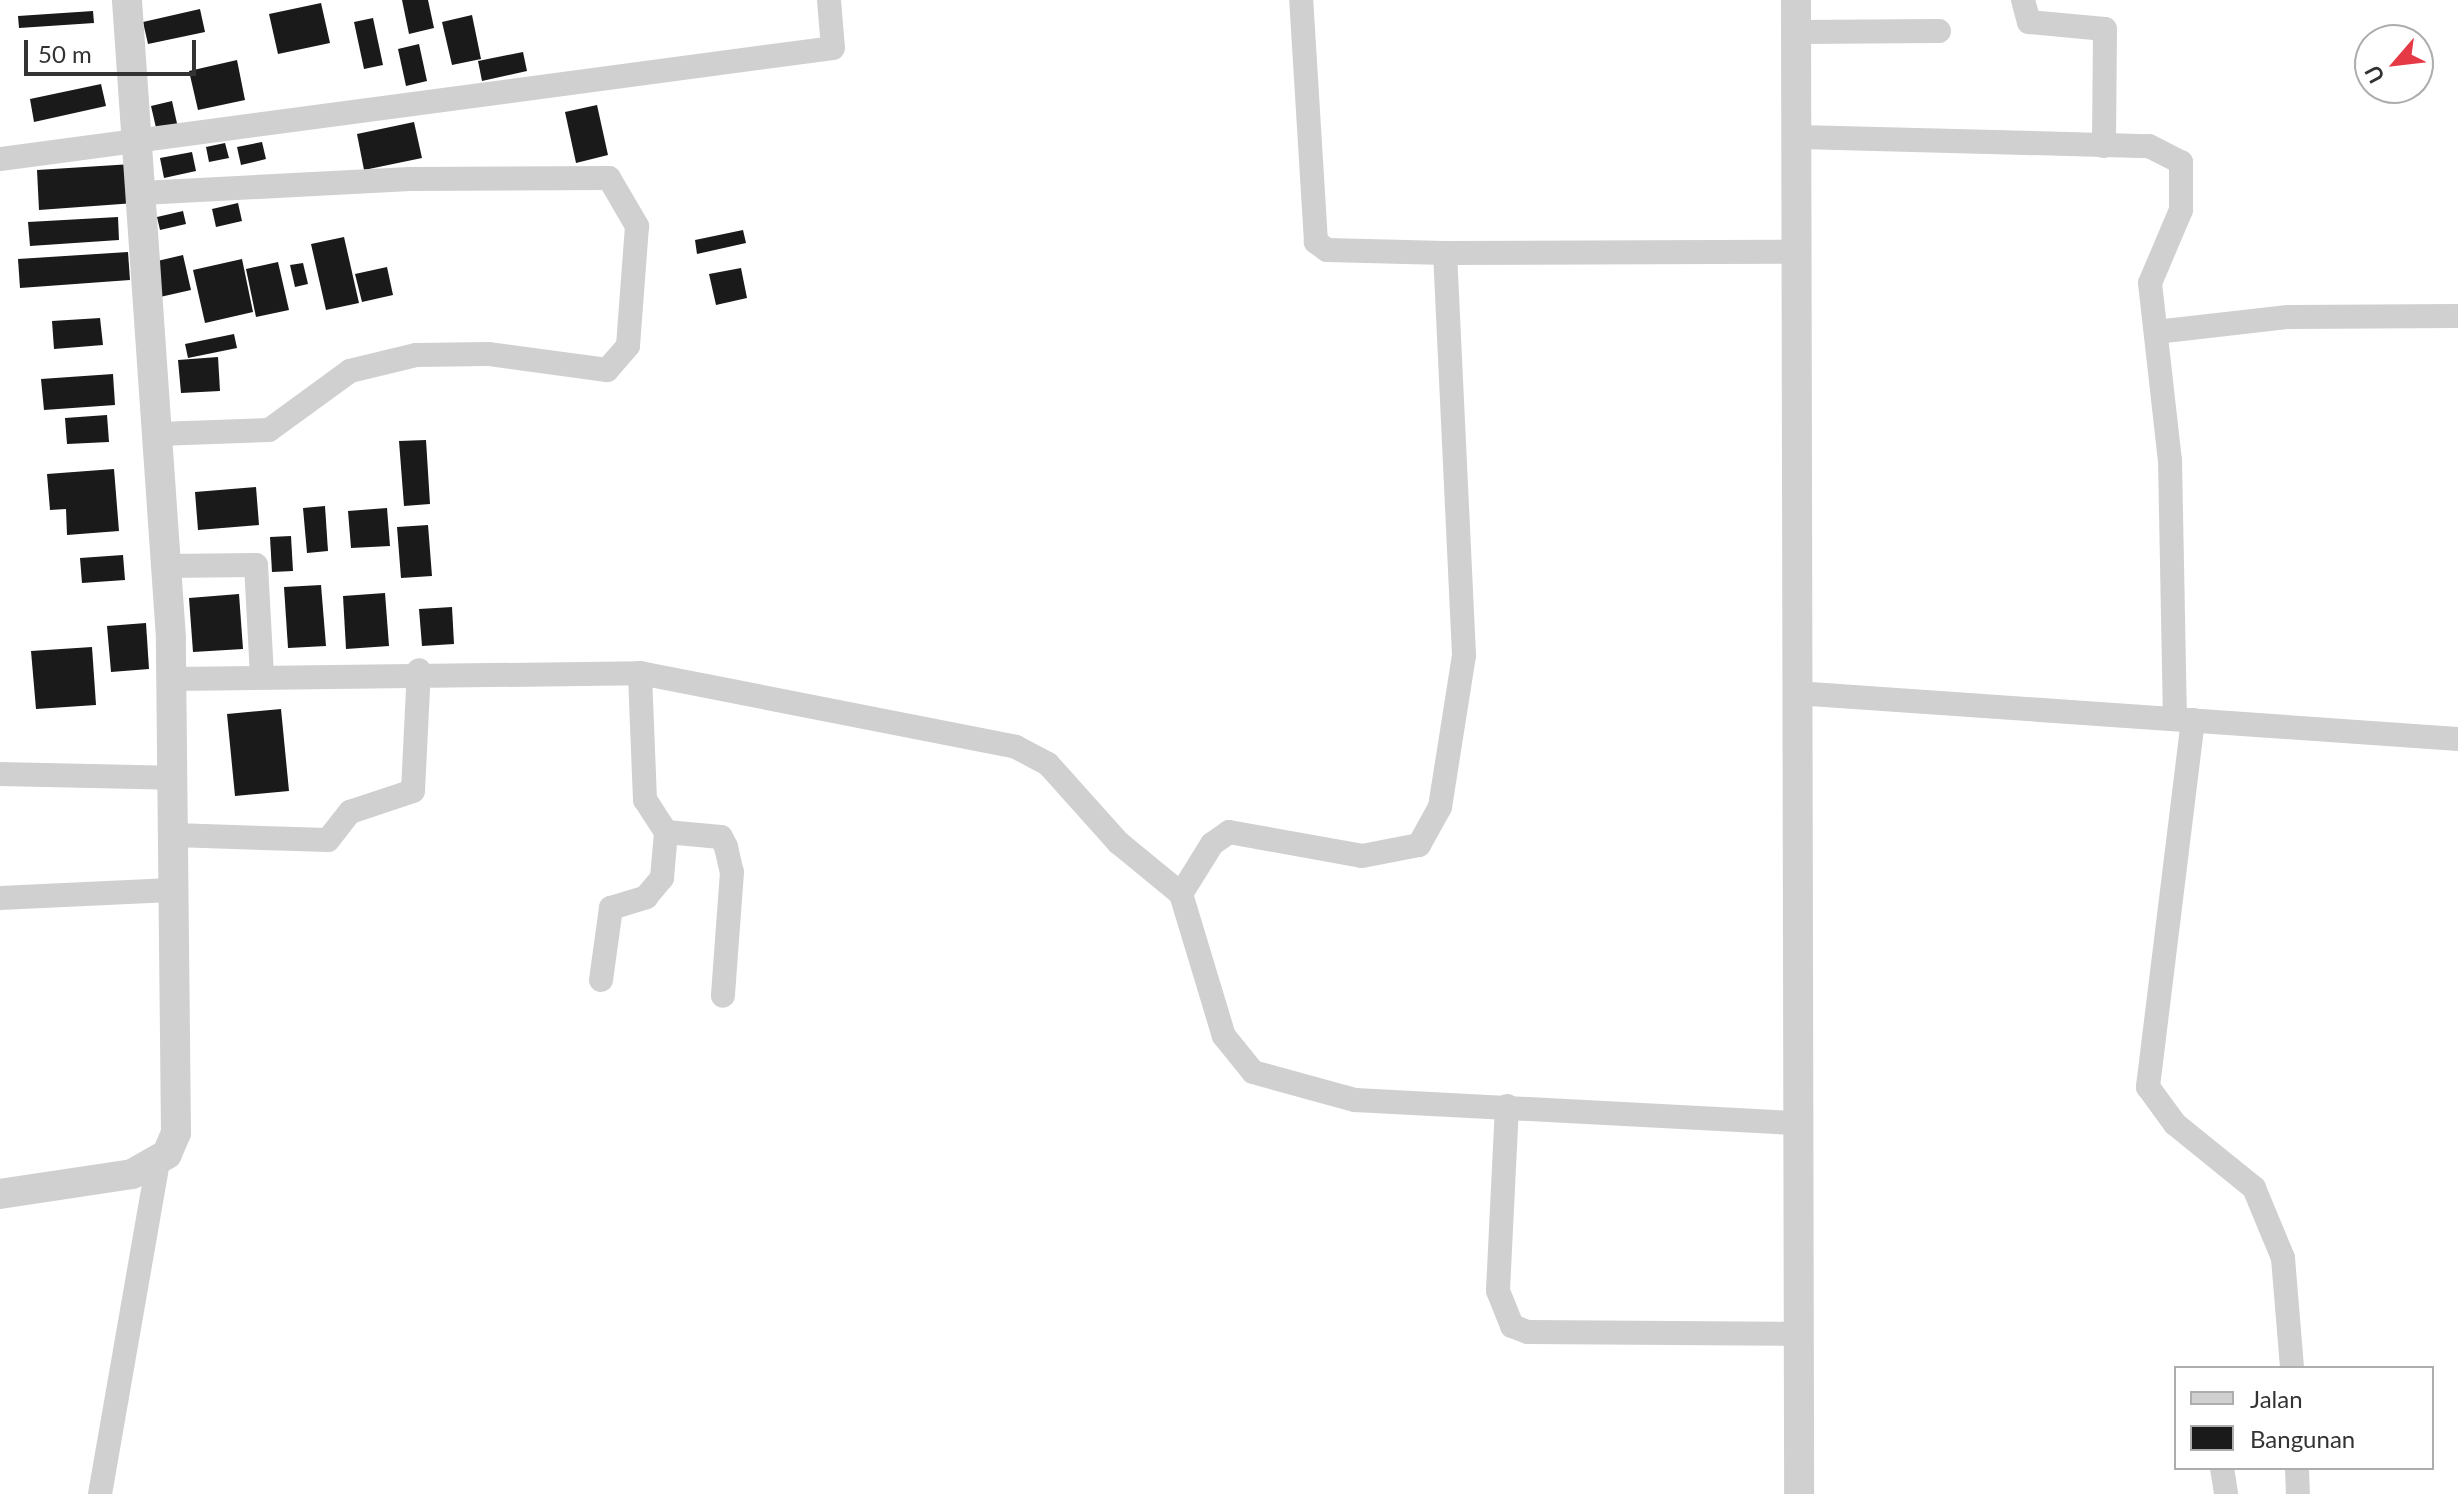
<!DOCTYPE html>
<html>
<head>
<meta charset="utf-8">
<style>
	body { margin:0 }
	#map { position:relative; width:2458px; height:1494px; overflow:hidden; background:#fff; font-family:Lato,sans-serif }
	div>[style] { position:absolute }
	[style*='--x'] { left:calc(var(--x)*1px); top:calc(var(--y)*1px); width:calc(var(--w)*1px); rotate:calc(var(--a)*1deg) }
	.building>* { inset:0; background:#1a1a1a }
	.minor>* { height:24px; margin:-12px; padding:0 12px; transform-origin:12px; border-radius:12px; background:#d0d0d0 }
	.tertiary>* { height:30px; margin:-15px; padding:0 15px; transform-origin:15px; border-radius:15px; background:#d0d0d0 }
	span { translate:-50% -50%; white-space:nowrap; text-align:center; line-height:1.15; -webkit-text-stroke:8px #fff; paint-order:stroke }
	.legend { position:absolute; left:2174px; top:1366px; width:260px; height:104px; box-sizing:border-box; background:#fff; border:2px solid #adadad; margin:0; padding:10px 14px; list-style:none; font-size:24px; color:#333 }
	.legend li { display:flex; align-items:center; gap:16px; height:40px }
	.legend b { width:40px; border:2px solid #adadad }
	.north { position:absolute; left:2354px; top:24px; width:80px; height:80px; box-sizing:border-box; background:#fff; border:2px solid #adadad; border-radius:50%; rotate:242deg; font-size:22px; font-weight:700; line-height:32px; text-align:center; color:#333 }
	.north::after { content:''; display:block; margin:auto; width:28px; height:36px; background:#e63946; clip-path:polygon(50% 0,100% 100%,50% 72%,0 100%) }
	.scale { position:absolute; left:24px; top:40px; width:172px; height:36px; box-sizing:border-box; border:4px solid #333; border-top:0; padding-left:10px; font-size:24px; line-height:28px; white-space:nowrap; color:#333; -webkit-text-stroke:6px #fff; paint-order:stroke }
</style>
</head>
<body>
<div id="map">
	<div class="building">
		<i style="clip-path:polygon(402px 0,428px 0,434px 28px,409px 34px)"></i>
		<i style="clip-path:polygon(321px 3px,330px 43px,278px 54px,269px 14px)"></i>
		<i style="clip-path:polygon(200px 9px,205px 32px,148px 44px,143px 22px)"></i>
		<i style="clip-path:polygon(93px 11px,94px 23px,19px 28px,18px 16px)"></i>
		<i style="clip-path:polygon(472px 15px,481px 59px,452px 65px,442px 22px)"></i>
		<i style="clip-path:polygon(373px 18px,383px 65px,364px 69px,354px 22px)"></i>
		<i style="clip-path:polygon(419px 44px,427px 81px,406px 86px,398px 49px)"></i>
		<i style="clip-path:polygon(523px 52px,527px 71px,482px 81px,478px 61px)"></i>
		<i style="clip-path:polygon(237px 60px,245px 100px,198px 110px,189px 71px)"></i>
		<i style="clip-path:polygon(101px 84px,106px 106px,34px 122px,30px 99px)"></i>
		<i style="clip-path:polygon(172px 101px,178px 128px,157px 132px,151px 106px)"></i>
		<i style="clip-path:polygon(597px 105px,608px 155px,576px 163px,565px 112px)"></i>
		<i style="clip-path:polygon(414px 122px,422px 158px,364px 170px,357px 134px)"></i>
		<i style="clip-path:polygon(262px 142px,266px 159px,241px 165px,237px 147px)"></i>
		<i style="clip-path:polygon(225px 143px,229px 158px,209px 162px,206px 147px)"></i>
		<i style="clip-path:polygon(192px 152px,196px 171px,164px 178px,160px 158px)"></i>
		<i style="clip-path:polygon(132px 164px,135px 203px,39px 210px,37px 170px)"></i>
		<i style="clip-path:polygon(238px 203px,242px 221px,216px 227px,212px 209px)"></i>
		<i style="clip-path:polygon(183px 211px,186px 224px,160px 230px,157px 217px)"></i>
		<i style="clip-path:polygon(118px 217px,119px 240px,30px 246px,28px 222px)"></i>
		<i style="clip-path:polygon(743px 230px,746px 243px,697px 254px,695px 240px)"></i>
		<i style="clip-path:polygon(344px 237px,359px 303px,326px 310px,311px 244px)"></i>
		<i style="clip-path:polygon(128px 252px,130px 280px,20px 288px,18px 259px)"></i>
		<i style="clip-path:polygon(183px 255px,191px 290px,160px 297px,153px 262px)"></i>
		<i style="clip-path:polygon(242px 259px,253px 312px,205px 323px,193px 270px)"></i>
		<i style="clip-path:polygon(278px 262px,289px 310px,256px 317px,246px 269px)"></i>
		<i style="clip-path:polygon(303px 263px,308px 284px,295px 287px,290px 265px)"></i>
		<i style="clip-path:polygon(387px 267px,393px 295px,362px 302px,355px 274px)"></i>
		<i style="clip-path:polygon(741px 268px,747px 298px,716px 305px,709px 274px)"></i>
		<i style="clip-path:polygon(100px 318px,103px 345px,54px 349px,52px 321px)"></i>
		<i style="clip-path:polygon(234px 334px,237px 348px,188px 358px,185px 344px)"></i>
		<i style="clip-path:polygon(218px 357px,220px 391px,181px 393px,178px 360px)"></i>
		<i style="clip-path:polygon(113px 374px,115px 405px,44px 410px,41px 379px)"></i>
		<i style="clip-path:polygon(107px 415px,109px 442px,67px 444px,65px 418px)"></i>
		<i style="clip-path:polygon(426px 440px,430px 504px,404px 506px,399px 441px)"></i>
		<i style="clip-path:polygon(114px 469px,119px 531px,67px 535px,66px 509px,50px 510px,47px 474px)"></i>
		<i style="clip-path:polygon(256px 487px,259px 525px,198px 530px,195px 492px)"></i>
		<i style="clip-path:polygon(325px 506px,328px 551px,307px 553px,303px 508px)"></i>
		<i style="clip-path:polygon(387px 508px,390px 546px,351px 548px,348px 511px)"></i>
		<i style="clip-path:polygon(428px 525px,432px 576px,401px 578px,397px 527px)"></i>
		<i style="clip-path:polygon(291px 536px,293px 571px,272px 572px,270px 537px)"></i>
		<i style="clip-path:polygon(123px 555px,125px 580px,82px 583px,80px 558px)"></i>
		<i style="clip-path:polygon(321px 585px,326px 646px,288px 648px,284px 587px)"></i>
		<i style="clip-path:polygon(385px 593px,389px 646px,346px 649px,343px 596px)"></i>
		<i style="clip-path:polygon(239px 594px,243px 649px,193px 652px,189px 598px)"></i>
		<i style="clip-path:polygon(452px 607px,454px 644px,422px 646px,419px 609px)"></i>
		<i style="clip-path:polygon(146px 623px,149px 669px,111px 672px,107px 626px)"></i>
		<i style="clip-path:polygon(92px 647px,96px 705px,36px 709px,31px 651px)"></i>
		<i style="clip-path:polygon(281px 709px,289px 791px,235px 796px,227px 714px)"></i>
	</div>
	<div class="minor">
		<i style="--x:2023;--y:0;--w:23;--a:75"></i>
		<i style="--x:2029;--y:22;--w:76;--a:5.3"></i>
		<i style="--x:2105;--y:29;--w:117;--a:90.5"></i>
		<i style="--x:1798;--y:32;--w:141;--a:-0.4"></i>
		<i style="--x:1800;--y:137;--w:349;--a:1.5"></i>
		<i style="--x:2149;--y:146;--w:36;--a:27"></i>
		<i style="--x:2181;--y:162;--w:48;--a:90"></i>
		<i style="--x:2181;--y:210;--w:79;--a:113"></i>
		<i style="--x:2150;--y:283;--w:178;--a:83.6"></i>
		<i style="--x:2170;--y:460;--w:259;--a:88.9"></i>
		<i style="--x:0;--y:159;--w:840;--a:-7.59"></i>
		<i style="--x:833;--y:48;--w:48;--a:-94.8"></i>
		<i style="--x:142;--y:193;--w:268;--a:-3"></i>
		<i style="--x:410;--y:179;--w:199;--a:-0.3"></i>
		<i style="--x:609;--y:178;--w:56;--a:59.7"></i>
		<i style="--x:637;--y:226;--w:120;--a:94.3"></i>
		<i style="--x:628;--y:346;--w:32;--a:131"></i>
		<i style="--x:607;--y:370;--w:120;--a:-172.3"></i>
		<i style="--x:488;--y:354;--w:72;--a:179.2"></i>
		<i style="--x:416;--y:355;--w:68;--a:166.4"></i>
		<i style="--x:350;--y:371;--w:100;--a:143.9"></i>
		<i style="--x:269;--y:430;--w:111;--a:177.9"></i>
		<i style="--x:1445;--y:253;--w:354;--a:-0.2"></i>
		<i style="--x:2156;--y:332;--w:133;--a:-6.5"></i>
		<i style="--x:2288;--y:317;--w:170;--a:-0.3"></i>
		<i style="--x:166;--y:566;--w:90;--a:-0.6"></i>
		<i style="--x:256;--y:565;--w:111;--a:86.9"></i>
		<i style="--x:172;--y:679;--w:468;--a:-0.7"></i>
		<i style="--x:640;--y:673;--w:383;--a:11.1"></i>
		<i style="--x:1016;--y:747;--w:36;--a:28"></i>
		<i style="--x:1048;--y:764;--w:106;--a:48.1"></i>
		<i style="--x:1119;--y:843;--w:80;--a:39.4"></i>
		<i style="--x:1181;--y:894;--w:148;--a:73.2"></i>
		<i style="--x:1224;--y:1036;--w:46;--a:51.1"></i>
		<i style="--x:1253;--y:1072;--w:106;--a:15.4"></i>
		<i style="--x:1355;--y:1100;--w:440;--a:3"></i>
		<i style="--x:1796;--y:693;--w:664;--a:3.97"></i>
		<i style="--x:2193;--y:720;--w:370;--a:97"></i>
		<i style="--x:2148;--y:1087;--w:46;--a:53.9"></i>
		<i style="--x:2175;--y:1124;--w:102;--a:39"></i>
		<i style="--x:2254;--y:1188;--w:76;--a:67.5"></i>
		<i style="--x:2283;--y:1258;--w:110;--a:85.3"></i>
		<i style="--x:0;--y:774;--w:170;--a:1.3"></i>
		<i style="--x:666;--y:832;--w:55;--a:5.2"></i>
		<i style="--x:721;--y:837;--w:11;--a:63"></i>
		<i style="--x:726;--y:847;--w:26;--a:77"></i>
		<i style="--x:732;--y:872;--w:124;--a:94.2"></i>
		<i style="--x:174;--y:835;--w:154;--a:1.9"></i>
		<i style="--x:328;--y:840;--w:36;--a:-52"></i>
		<i style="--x:350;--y:812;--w:66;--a:-18.4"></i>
		<i style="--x:413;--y:791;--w:121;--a:-87.2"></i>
		<i style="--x:1181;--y:894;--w:59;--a:-58.2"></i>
		<i style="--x:1212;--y:844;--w:21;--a:-35"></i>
		<i style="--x:1229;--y:832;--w:135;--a:10.2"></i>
		<i style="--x:1362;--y:856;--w:58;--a:-10.9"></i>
		<i style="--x:1419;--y:845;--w:43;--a:-61.1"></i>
		<i style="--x:1440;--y:807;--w:154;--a:-81"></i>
		<i style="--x:1464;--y:655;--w:402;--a:-92.7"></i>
		<i style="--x:1445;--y:253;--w:118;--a:-178.5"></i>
		<i style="--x:1327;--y:250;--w:14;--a:-144"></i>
		<i style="--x:1316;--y:242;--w:242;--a:-93.5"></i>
		<i style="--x:0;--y:898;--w:171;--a:-2.7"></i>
		<i style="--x:601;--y:980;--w:73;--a:-82.1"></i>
		<i style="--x:611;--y:908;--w:37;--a:-17"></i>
		<i style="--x:646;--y:897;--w:25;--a:-50"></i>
		<i style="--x:662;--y:878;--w:46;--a:-85"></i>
		<i style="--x:666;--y:832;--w:38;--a:-123"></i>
		<i style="--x:645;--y:800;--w:127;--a:-92.3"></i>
		<i style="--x:1507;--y:1106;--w:185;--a:92.8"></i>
		<i style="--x:1498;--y:1291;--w:38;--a:68"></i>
		<i style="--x:1512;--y:1326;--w:17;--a:21"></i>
		<i style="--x:1528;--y:1332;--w:268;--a:0.4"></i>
		<i style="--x:2222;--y:1468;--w:26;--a:81"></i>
		<i style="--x:2297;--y:1468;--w:26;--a:88"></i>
		<i style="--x:100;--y:1494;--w:337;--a:-80.1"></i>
	</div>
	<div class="tertiary">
		<i style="--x:1796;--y:0;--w:1494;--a:89.88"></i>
		<i style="--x:0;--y:1194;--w:134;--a:-8.6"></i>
		<i style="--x:132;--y:1174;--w:40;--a:-29.7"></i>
		<i style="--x:167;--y:1154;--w:23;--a:-67"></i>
		<i style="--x:176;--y:1133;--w:495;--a:-90.6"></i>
		<i style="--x:171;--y:638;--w:640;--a:-93.95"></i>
	</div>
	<ul class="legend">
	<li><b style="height:10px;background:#d0d0d0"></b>Jalan</li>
	<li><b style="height:22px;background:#1a1a1a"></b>Bangunan</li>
	</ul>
	<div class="north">U</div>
	<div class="scale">50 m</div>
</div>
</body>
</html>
